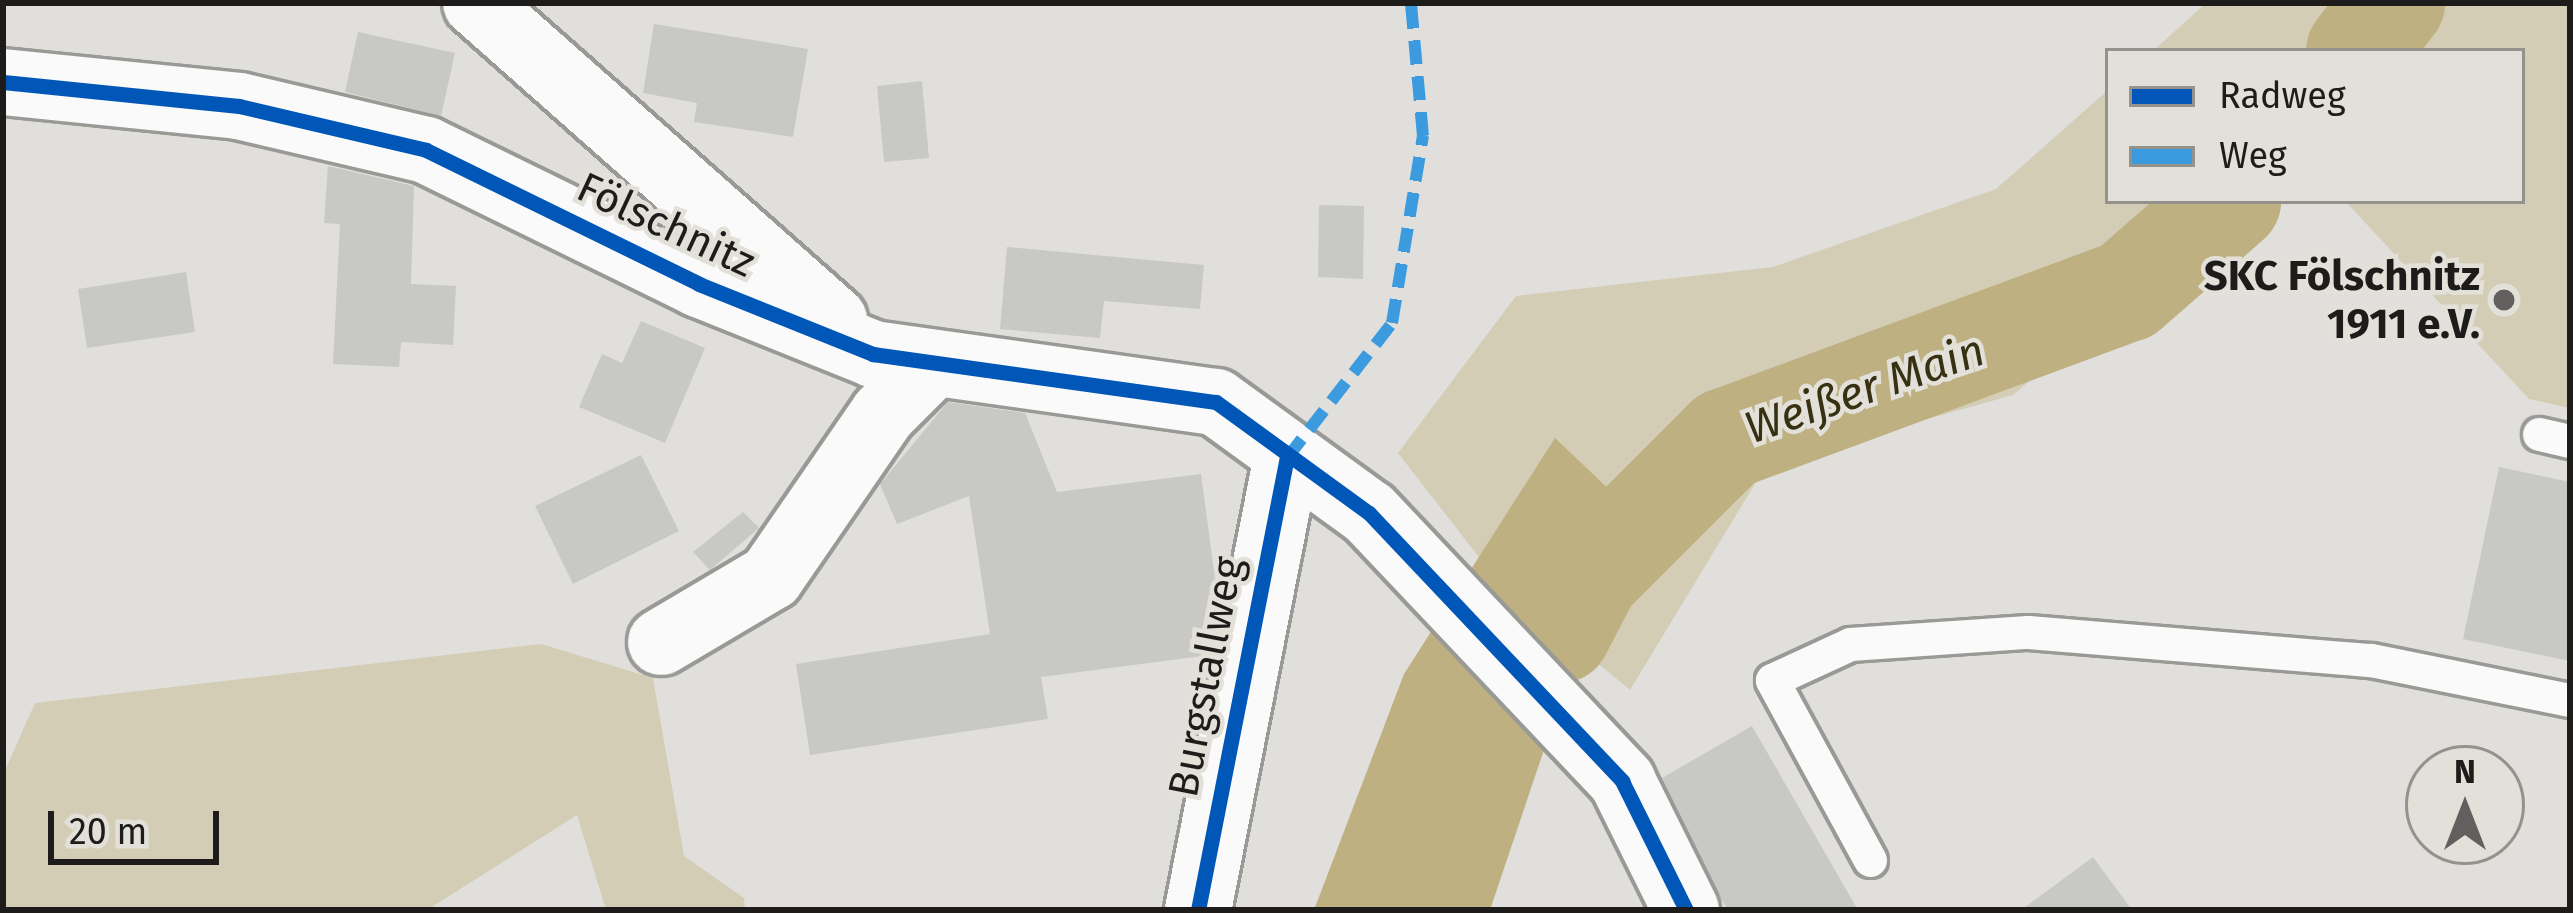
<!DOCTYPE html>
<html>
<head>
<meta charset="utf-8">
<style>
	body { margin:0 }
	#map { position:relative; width:2573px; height:913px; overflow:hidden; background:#e0dfdb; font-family:"Fira Sans",sans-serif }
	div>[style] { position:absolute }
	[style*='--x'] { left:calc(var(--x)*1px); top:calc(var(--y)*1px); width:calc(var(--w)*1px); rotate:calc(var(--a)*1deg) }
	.green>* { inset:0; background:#d4cdb6 }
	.water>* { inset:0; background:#beb081 }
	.river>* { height:102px; margin:-51px; padding:0 51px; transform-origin:51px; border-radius:51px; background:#beb081 }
	.building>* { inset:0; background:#c8c8c5 }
	.roads { filter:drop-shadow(3px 0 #999996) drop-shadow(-3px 0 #999996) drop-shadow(0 3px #999996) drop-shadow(0 -3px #999996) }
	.service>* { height:33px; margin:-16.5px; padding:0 16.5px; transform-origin:16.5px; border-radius:16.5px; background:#fafafa }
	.minor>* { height:66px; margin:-33px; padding:0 33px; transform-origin:33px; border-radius:33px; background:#fafafa }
	.quiet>* { height:12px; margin-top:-6px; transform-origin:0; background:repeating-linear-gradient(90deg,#3c9bdf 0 24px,transparent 0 36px) }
	.cycleway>* { height:15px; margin:-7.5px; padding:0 7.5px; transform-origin:7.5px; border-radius:7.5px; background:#0057b8 }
	.dots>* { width:33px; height:33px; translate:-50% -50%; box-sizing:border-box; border:6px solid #e2e0d9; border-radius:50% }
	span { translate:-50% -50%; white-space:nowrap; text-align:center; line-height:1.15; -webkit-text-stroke:9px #e2e0d9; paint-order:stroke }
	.street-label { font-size:42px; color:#1d1c1a }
	.poi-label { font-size:42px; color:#1d1c1a; font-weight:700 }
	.right { translate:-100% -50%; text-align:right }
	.water-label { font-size:45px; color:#383012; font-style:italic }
	.frame { position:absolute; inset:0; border:6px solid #1d1c1a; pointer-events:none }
	.legend { position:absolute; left:2105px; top:48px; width:420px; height:156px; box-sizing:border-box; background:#e2e0d9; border:3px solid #93928d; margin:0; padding:15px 21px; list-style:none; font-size:36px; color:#1d1c1a }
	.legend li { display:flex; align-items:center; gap:24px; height:60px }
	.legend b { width:60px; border:3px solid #93928d }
	.north { position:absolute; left:2405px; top:745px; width:120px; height:120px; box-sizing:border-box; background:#e2e0d9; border:3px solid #93928d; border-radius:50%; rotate:0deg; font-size:33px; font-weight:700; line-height:48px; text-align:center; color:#1d1c1a }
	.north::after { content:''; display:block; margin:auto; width:42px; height:54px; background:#61605e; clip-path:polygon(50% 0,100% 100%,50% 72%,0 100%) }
	.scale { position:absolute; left:48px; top:811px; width:171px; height:54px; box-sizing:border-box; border:6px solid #1d1c1a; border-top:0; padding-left:15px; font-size:36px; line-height:42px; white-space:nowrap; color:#1d1c1a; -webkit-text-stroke:9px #e2e0d9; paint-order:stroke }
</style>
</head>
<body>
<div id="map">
	<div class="green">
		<i style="clip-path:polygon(2206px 3px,2423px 3px,2380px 51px,2153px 51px)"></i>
		<i style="clip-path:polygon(2444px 3px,2570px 3px,2570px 408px,2529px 399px,2345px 201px,2522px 201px,2522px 51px,2400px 51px)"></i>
		<i style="clip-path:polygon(2108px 90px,2108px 201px,2242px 201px,2013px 395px,1767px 464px,1630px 690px,1495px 578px,1398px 453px,1516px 296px,1773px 267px,1996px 189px)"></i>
		<i style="clip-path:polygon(541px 644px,653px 678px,684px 856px,744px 898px,745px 910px,606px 910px,577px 815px,427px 910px,3px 910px,3px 775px,35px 703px)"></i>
	</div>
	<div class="water">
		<i style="clip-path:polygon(1555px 438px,1652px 530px,1583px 634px,1490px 910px,1314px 910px,1404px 674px)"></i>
	</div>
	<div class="river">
		<i style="--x:2357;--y:51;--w:61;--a:-52.4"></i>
		<i style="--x:1560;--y:632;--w:63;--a:-62.6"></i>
		<i style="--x:1589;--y:576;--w:194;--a:-45"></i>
		<i style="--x:1726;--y:439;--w:427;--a:-20.3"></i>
		<i style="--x:2127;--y:291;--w:137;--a:-41.1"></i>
	</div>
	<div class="building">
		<i style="clip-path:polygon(654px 24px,808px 49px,793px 137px,694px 122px,697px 103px,643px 93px)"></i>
		<i style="clip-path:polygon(358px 32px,455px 53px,441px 116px,345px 92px)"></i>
		<i style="clip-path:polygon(922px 81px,929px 158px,884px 162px,877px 86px)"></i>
		<i style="clip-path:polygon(328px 166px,414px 186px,411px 284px,456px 286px,453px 345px,401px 342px,399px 367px,333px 364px,340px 224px,324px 223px)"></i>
		<i style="clip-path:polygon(1319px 205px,1364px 206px,1363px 279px,1318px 277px)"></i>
		<i style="clip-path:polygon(1007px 247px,1204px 265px,1200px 309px,1104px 301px,1100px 338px,1000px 329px)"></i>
		<i style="clip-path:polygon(186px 272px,195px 332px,87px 348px,78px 289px)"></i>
		<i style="clip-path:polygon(641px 321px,705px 348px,665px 443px,579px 407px,602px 354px,622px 363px)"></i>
		<i style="clip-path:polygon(948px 402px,1025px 413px,1057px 492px,1201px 474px,1219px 608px,1210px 655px,1041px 677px,1048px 719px,810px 755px,796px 664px,990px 634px,969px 496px,897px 524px,880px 484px)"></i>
		<i style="clip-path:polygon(641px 455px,679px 531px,573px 584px,535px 506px)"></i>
		<i style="clip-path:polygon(2499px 467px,2570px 482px,2570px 661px,2463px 639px)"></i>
		<i style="clip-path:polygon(743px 512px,759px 528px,710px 570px,693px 552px)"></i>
		<i style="clip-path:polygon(1752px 726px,1858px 910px,1728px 910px,1720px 897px,1662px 778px)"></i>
		<i style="clip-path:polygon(2093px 857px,2132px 910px,2021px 910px)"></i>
	</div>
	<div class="roads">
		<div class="service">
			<i style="--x:2539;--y:434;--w:32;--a:13"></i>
			<i style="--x:1870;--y:860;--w:205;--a:-118.6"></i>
			<i style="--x:1772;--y:680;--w:86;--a:-24.8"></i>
			<i style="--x:1850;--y:644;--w:178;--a:-3.9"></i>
			<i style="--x:2028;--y:632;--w:344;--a:4.7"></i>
			<i style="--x:2371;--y:660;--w:203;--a:11.4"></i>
		</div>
		<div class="minor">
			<i style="--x:476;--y:3;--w:478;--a:41.5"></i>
			<i style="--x:3;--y:82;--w:237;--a:5.8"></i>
			<i style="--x:239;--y:106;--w:192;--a:13.2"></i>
			<i style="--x:426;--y:150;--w:304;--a:26.1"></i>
			<i style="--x:699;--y:284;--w:188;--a:21.9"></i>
			<i style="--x:873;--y:354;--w:346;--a:8"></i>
			<i style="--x:1216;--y:402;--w:189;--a:36"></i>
			<i style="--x:1369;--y:513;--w:369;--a:46.6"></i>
			<i style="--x:1622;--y:781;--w:144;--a:63.6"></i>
			<i style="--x:661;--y:642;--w:128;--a:-30.6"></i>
			<i style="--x:771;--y:577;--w:198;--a:-55.5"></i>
			<i style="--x:883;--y:414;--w:72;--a:-45"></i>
			<i style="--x:1198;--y:910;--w:461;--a:-78.9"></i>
		</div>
	</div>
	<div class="quiet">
		<i style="--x:1287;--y:458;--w:171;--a:-52.1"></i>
		<i style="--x:1392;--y:323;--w:190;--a:-80.6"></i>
		<i style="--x:1423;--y:136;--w:134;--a:-95.2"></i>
	</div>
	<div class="cycleway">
		<i style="--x:3;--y:82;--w:237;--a:5.8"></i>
		<i style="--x:239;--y:106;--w:192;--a:13.2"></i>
		<i style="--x:426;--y:150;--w:304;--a:26.1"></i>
		<i style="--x:699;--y:284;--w:188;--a:21.9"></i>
		<i style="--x:873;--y:354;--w:346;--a:8"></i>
		<i style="--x:1216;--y:402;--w:189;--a:36"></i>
		<i style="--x:1369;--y:513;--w:369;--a:46.6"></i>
		<i style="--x:1622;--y:781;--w:144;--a:63.6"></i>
		<i style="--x:1198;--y:910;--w:461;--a:-78.9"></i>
	</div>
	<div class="dots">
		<i style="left:2504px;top:300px;background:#61605e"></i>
	</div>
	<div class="street-label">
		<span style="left:666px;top:225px;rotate:25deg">Fölschnitz</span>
		<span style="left:1206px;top:677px;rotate:-79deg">Burgstallweg</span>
	</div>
	<div class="poi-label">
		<span class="right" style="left:2480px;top:300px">SKC Fölschnitz<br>1911 e.V.</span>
	</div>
	<div class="water-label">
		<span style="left:1865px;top:390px;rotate:-19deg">Weißer Main</span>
	</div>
	<div class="frame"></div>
	<ul class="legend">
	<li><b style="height:15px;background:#0057b8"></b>Radweg</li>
	<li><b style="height:15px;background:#3c9bdf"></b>Weg</li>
	</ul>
	<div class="north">N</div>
	<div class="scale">20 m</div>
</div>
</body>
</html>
